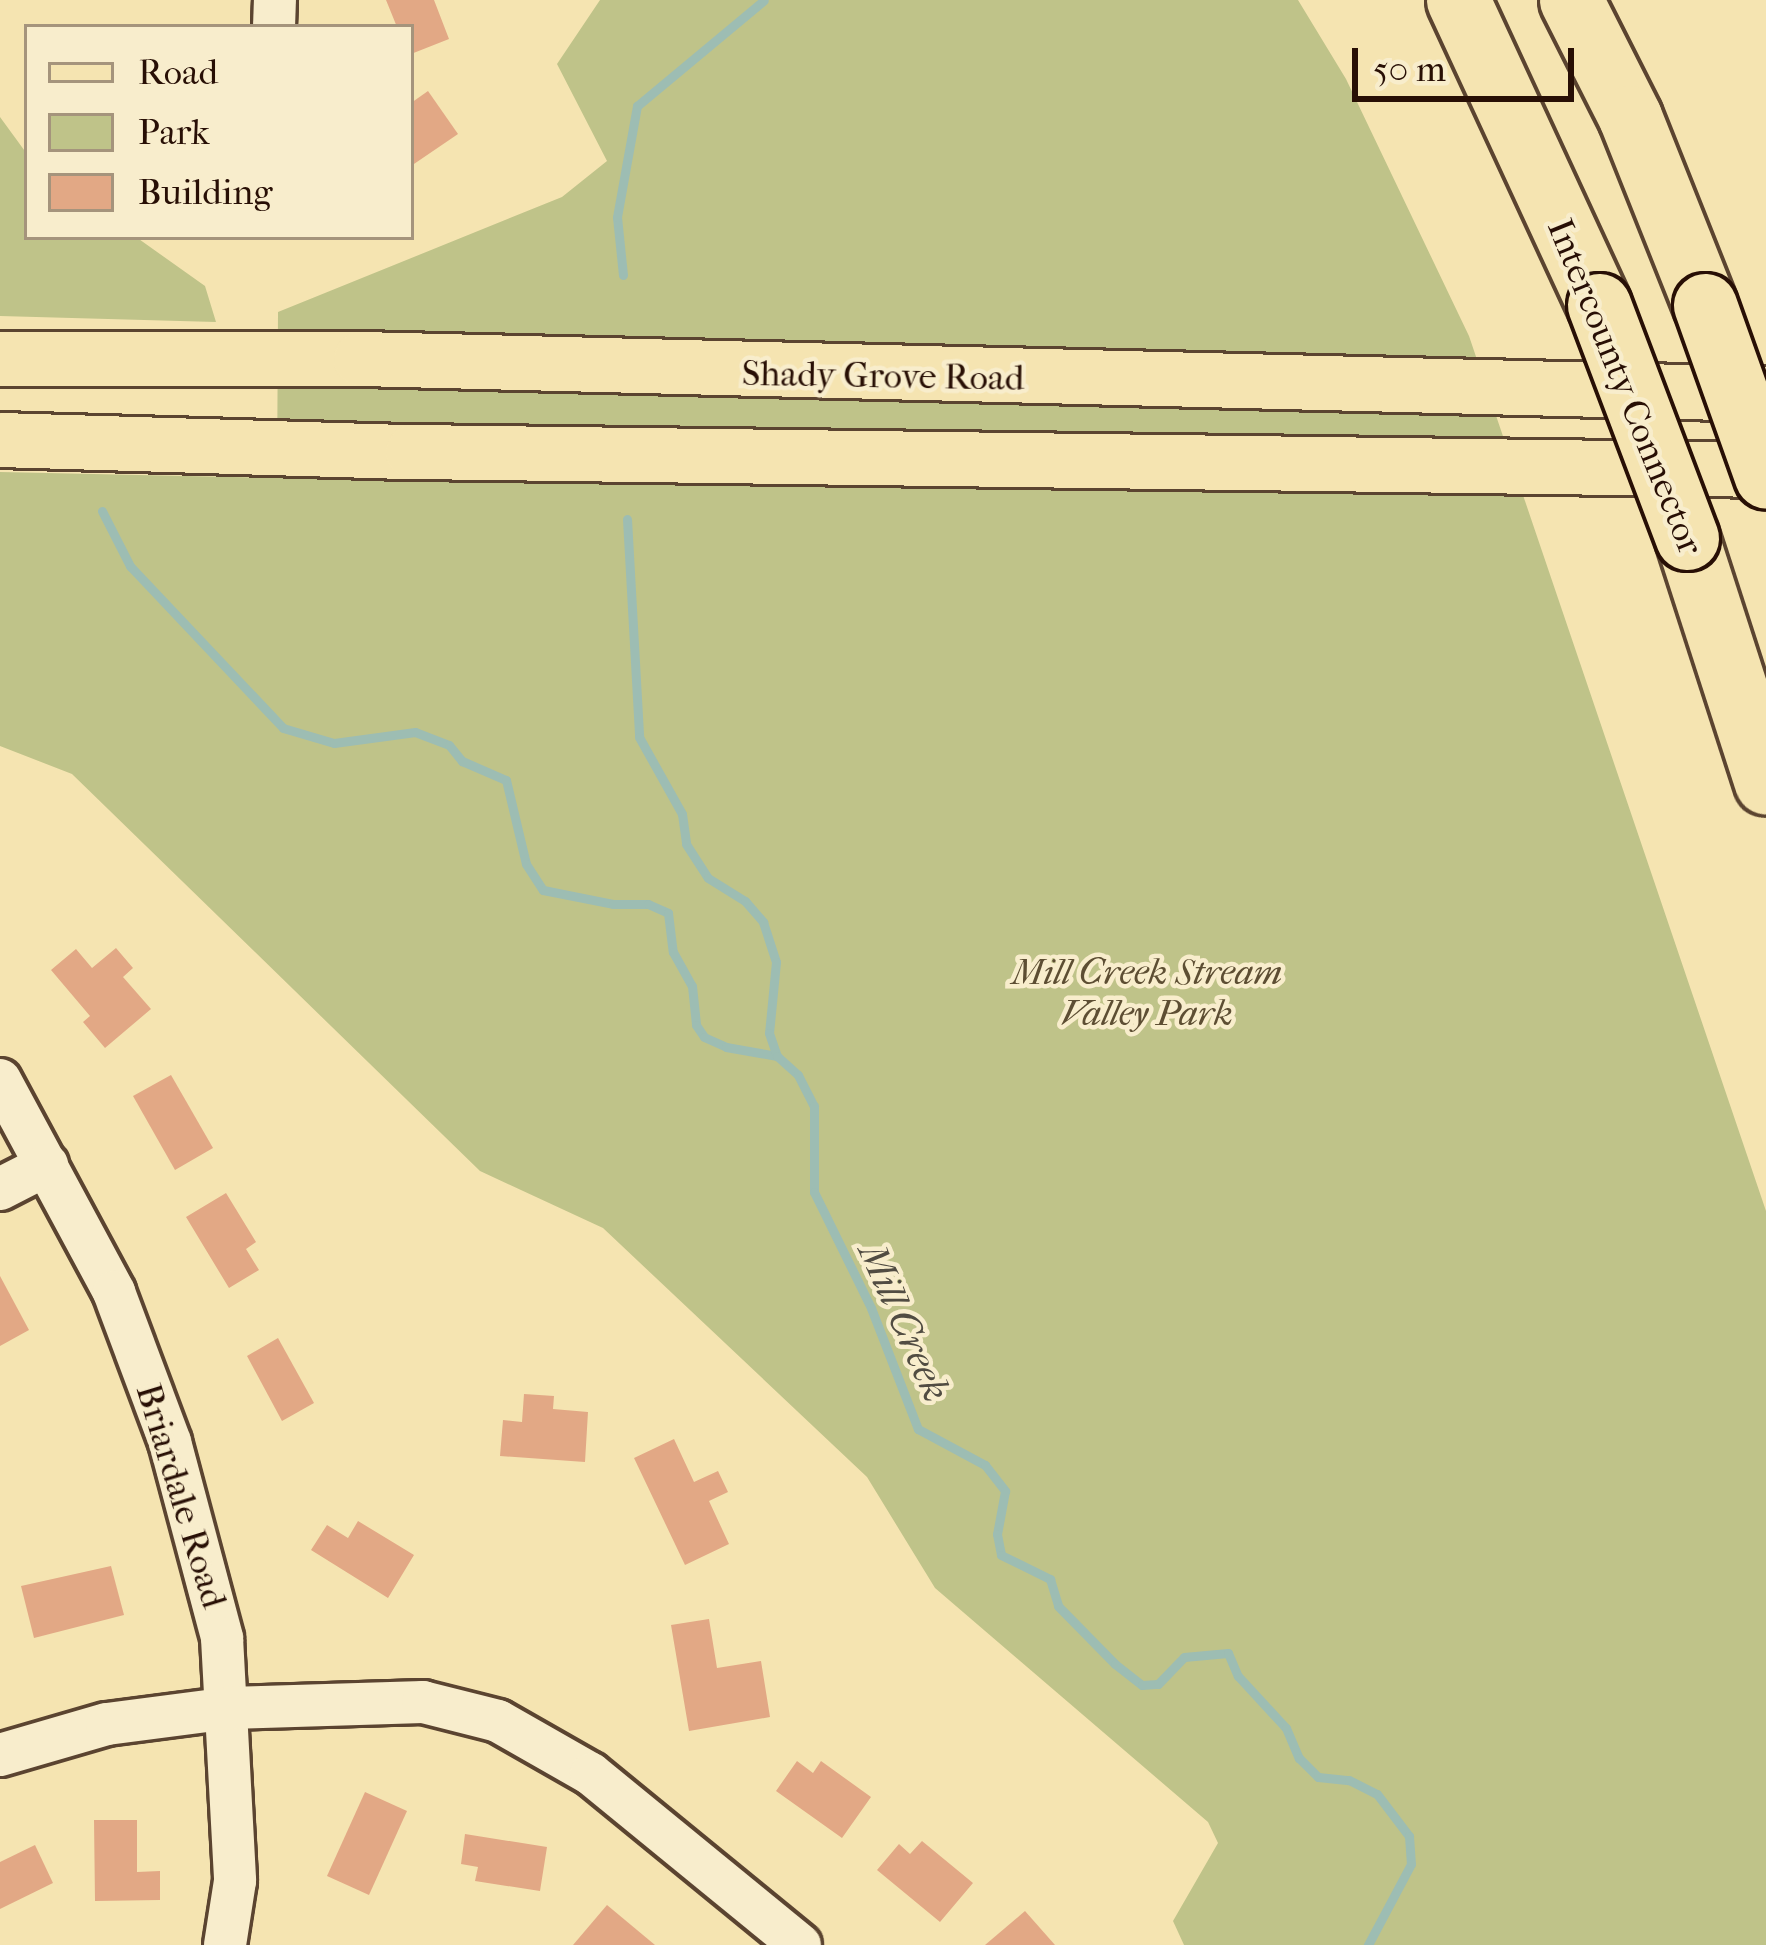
<!DOCTYPE html>
<html>
<head>
<meta charset="utf-8">
<style>
	body { margin:0 }
	#map { position:relative; width:1766px; height:1945px; overflow:hidden; background:#f5e4b1; font-family:"IM FELL French Canon",serif }
	div>[style] { position:absolute }
	[style*='--x'] { left:calc(var(--x)*1px); top:calc(var(--y)*1px); width:calc(var(--w)*1px); rotate:calc(var(--a)*1deg) }
	.green>* { inset:0; background:#bfc389 }
	.stream>* { height:9px; margin:-4.5px; padding:0 4.5px; transform-origin:4.5px; border-radius:4.5px; background:#9dbdb3 }
	.building>* { inset:0; background:#e2a885 }
	.roads { filter:drop-shadow(3px 0 #5b4430) drop-shadow(-3px 0 #5b4430) drop-shadow(0 3px #5b4430) drop-shadow(0 -3px #5b4430) }
	.minor>* { height:42px; margin:-21px; padding:0 21px; transform-origin:21px; border-radius:21px; background:#f8edcc }
	.major>* { height:54px; margin:-27px; padding:0 27px; transform-origin:27px; border-radius:27px; background:#f5e4b1 }
	.highway>* { height:63px; margin:-31.5px; padding:0 31.5px; transform-origin:31.5px; border-radius:31.5px; background:#f5e4b1 }
	.bridges { filter:drop-shadow(3px 0 #280f05) drop-shadow(-3px 0 #280f05) drop-shadow(0 3px #280f05) drop-shadow(0 -3px #280f05) }
	.highway-bridge>* { height:63px; margin:-31.5px; padding:0 31.5px; transform-origin:31.5px; border-radius:31.5px; background:#f5e4b1 }
	span { translate:-50% -50%; white-space:nowrap; text-align:center; line-height:1.15; -webkit-text-stroke:9px #f8edcc; paint-order:stroke }
	.street-label { font-size:36px; color:#280f05 }
	.park-label { font-size:36px; color:#5d4e33; font-style:italic }
	.water-label { font-size:39px; color:#514c42; font-style:italic }
	.legend { position:absolute; left:24px; top:24px; width:390px; height:216px; box-sizing:border-box; background:#f8edcc; border:3px solid #a5947c; margin:0; padding:15px 21px; list-style:none; font-size:36px; color:#280f05 }
	.legend li { display:flex; align-items:center; gap:24px; height:60px }
	.legend b { width:60px; border:3px solid #a5947c }
	.scale { position:absolute; left:1352px; top:48px; width:222px; height:54px; box-sizing:border-box; border:6px solid #280f05; border-top:0; padding-left:15px; font-size:36px; line-height:42px; white-space:nowrap; color:#280f05; -webkit-text-stroke:9px #f8edcc; paint-order:stroke }
</style>
</head>
<body>
<div id="map">
	<div class="green">
		<i style="clip-path:polygon(600px 0,1298px 0,1346px 79px,1469px 336px,1766px 1211px,1766px 1945px,1184px 1945px,1173px 1921px,1218px 1843px,1208px 1822px,935px 1588px,867px 1477px,603px 1228px,480px 1171px,72px 774px,0 746px,0 472px,277px 478px,278px 312px,562px 197px,607px 161px,557px 64px)"></i>
		<i style="clip-path:polygon(0 117px,27px 154px,27px 237px,136px 237px,205px 286px,216px 322px,0 316px)"></i>
	</div>
	<div class="stream">
		<i style="--x:623;--y:275;--w:58;--a:-95.9"></i>
		<i style="--x:617;--y:217;--w:113;--a:-79.8"></i>
		<i style="--x:637;--y:106;--w:165;--a:-39.8"></i>
		<i style="--x:102;--y:511;--w:62;--a:63"></i>
		<i style="--x:130;--y:566;--w:223;--a:46.6"></i>
		<i style="--x:283;--y:728;--w:53;--a:16.4"></i>
		<i style="--x:334;--y:743;--w:82;--a:-7.7"></i>
		<i style="--x:415;--y:732;--w:36;--a:21"></i>
		<i style="--x:449;--y:745;--w:21;--a:51"></i>
		<i style="--x:462;--y:761;--w:48;--a:23.4"></i>
		<i style="--x:506;--y:780;--w:86;--a:76.6"></i>
		<i style="--x:526;--y:864;--w:31;--a:57"></i>
		<i style="--x:543;--y:890;--w:71;--a:11.3"></i>
		<i style="--x:613;--y:904;--w:35;--a:0"></i>
		<i style="--x:648;--y:904;--w:22;--a:24"></i>
		<i style="--x:668;--y:913;--w:39;--a:83"></i>
		<i style="--x:673;--y:952;--w:39;--a:61"></i>
		<i style="--x:692;--y:986;--w:39;--a:84"></i>
		<i style="--x:696;--y:1025;--w:14;--a:56"></i>
		<i style="--x:704;--y:1037;--w:24;--a:24"></i>
		<i style="--x:726;--y:1047;--w:52;--a:10"></i>
		<i style="--x:627;--y:519;--w:218;--a:86.8"></i>
		<i style="--x:639;--y:737;--w:88;--a:60.8"></i>
		<i style="--x:682;--y:814;--w:30;--a:82"></i>
		<i style="--x:686;--y:844;--w:40;--a:57.1"></i>
		<i style="--x:708;--y:878;--w:44;--a:31.9"></i>
		<i style="--x:745;--y:901;--w:28;--a:49"></i>
		<i style="--x:763;--y:922;--w:42;--a:72"></i>
		<i style="--x:776;--y:962;--w:71;--a:95.6"></i>
		<i style="--x:769;--y:1033;--w:24;--a:71"></i>
		<i style="--x:777;--y:1056;--w:28;--a:42"></i>
		<i style="--x:798;--y:1075;--w:35;--a:63"></i>
		<i style="--x:814;--y:1106;--w:86;--a:90"></i>
		<i style="--x:814;--y:1192;--w:129;--a:63.8"></i>
		<i style="--x:871;--y:1308;--w:130;--a:68.8"></i>
		<i style="--x:918;--y:1429;--w:76;--a:28.2"></i>
		<i style="--x:985;--y:1465;--w:33;--a:52"></i>
		<i style="--x:1005;--y:1491;--w:44;--a:100.5"></i>
		<i style="--x:997;--y:1534;--w:21;--a:79"></i>
		<i style="--x:1001;--y:1555;--w:55;--a:26.1"></i>
		<i style="--x:1050;--y:1579;--w:28;--a:73"></i>
		<i style="--x:1058;--y:1606;--w:81;--a:45.5"></i>
		<i style="--x:1115;--y:1664;--w:34;--a:38"></i>
		<i style="--x:1142;--y:1685;--w:16;--a:-4"></i>
		<i style="--x:1158;--y:1684;--w:37;--a:-46"></i>
		<i style="--x:1184;--y:1657;--w:44;--a:-5.2"></i>
		<i style="--x:1228;--y:1653;--w:25;--a:67"></i>
		<i style="--x:1238;--y:1676;--w:71;--a:47.3"></i>
		<i style="--x:1286;--y:1728;--w:33;--a:67"></i>
		<i style="--x:1299;--y:1758;--w:27;--a:45"></i>
		<i style="--x:1318;--y:1777;--w:31;--a:6"></i>
		<i style="--x:1349;--y:1780;--w:31;--a:27"></i>
		<i style="--x:1377;--y:1794;--w:53;--a:52.7"></i>
		<i style="--x:1409;--y:1836;--w:28;--a:86"></i>
		<i style="--x:1411;--y:1864;--w:92;--a:118"></i>
	</div>
	<div class="building">
		<i style="clip-path:polygon(386px 0,434px 0,449px 39px,411px 54px,411px 27px,397px 27px)"></i>
		<i style="clip-path:polygon(428px 91px,458px 134px,411px 166px,411px 103px)"></i>
		<i style="clip-path:polygon(116px 948px,133px 968px,123px 977px,151px 1009px,105px 1048px,83px 1022px,90px 1016px,51px 970px,76px 949px,92px 968px)"></i>
		<i style="clip-path:polygon(171px 1075px,213px 1148px,175px 1170px,133px 1096px)"></i>
		<i style="clip-path:polygon(226px 1193px,256px 1242px,246px 1249px,259px 1270px,229px 1288px,186px 1217px)"></i>
		<i style="clip-path:polygon(0 1276px,29px 1330px,0 1346px)"></i>
		<i style="clip-path:polygon(278px 1338px,314px 1403px,282px 1421px,247px 1356px)"></i>
		<i style="clip-path:polygon(524px 1394px,554px 1396px,553px 1409px,588px 1412px,585px 1462px,500px 1456px,503px 1420px,522px 1422px)"></i>
		<i style="clip-path:polygon(674px 1439px,694px 1482px,718px 1471px,728px 1492px,709px 1501px,729px 1544px,685px 1565px,634px 1458px)"></i>
		<i style="clip-path:polygon(358px 1521px,414px 1555px,388px 1598px,311px 1550px,327px 1525px,348px 1538px)"></i>
		<i style="clip-path:polygon(111px 1566px,124px 1615px,34px 1638px,21px 1586px)"></i>
		<i style="clip-path:polygon(709px 1619px,717px 1668px,761px 1661px,770px 1717px,689px 1731px,671px 1625px)"></i>
		<i style="clip-path:polygon(797px 1761px,813px 1773px,821px 1761px,871px 1797px,842px 1838px,776px 1791px)"></i>
		<i style="clip-path:polygon(365px 1792px,407px 1811px,369px 1895px,327px 1876px)"></i>
		<i style="clip-path:polygon(94px 1820px,137px 1820px,137px 1872px,160px 1871px,160px 1900px,95px 1901px)"></i>
		<i style="clip-path:polygon(465px 1834px,547px 1847px,540px 1891px,475px 1881px,478px 1867px,461px 1864px)"></i>
		<i style="clip-path:polygon(922px 1841px,973px 1883px,940px 1922px,877px 1870px,899px 1844px,910px 1854px)"></i>
		<i style="clip-path:polygon(35px 1845px,53px 1883px,0 1909px,0 1862px)"></i>
		<i style="clip-path:polygon(607px 1905px,655px 1945px,573px 1945px)"></i>
		<i style="clip-path:polygon(1025px 1911px,1055px 1945px,985px 1945px)"></i>
	</div>
	<div class="roads">
		<div class="minor">
			<i style="--x:274;--y:27;--w:27;--a:-88"></i>
			<i style="--x:0;--y:1080;--w:241;--a:61.7"></i>
			<i style="--x:114;--y:1292;--w:160;--a:69.5"></i>
			<i style="--x:170;--y:1442;--w:203;--a:75.1"></i>
			<i style="--x:222;--y:1638;--w:243;--a:86.9"></i>
			<i style="--x:235;--y:1881;--w:65;--a:98.9"></i>
			<i style="--x:0;--y:1189;--w:53;--a:-27.1"></i>
			<i style="--x:0;--y:1755;--w:111;--a:-16.2"></i>
			<i style="--x:107;--y:1724;--w:124;--a:-7.4"></i>
			<i style="--x:230;--y:1708;--w:193;--a:-1.8"></i>
			<i style="--x:423;--y:1702;--w:77;--a:14.2"></i>
			<i style="--x:498;--y:1721;--w:107;--a:29.7"></i>
			<i style="--x:591;--y:1774;--w:270;--a:39.3"></i>
		</div>
		<div class="major">
			<i style="--x:0;--y:359;--w:361;--a:0"></i>
			<i style="--x:361;--y:359;--w:1405;--a:1.43"></i>
			<i style="--x:0;--y:440;--w:413;--a:1.7"></i>
			<i style="--x:413;--y:452;--w:1353;--a:0.76"></i>
		</div>
		<div class="highway">
			<i style="--x:1458;--y:0;--w:336;--a:65.2"></i>
			<i style="--x:1571;--y:0;--w:131;--a:63.2"></i>
			<i style="--x:1630;--y:117;--w:202;--a:68.3"></i>
			<i style="--x:1687;--y:538;--w:257;--a:72.1"></i>
		</div>
	</div>
	<div class="bridges">
		<div class="highway-bridge">
			<i style="--x:1599;--y:305;--w:249;--a:69.3"></i>
			<i style="--x:1705;--y:305;--w:182;--a:70.4"></i>
		</div>
	</div>
	<div class="street-label">
		<span style="left:883px;top:376px;rotate:1deg">Shady Grove Road</span>
		<span style="left:1625px;top:387px;rotate:68deg">Intercounty Connector</span>
		<span style="left:181px;top:1496px;rotate:73deg">Briardale Road</span>
	</div>
	<div class="park-label">
		<span style="left:1147px;top:993px">Mill Creek Stream<br>Valley Park</span>
	</div>
	<div class="water-label">
		<span style="left:904px;top:1322px;rotate:66deg">Mill Creek</span>
	</div>
	<ul class="legend">
	<li><b style="height:15px;background:#f5e4b1"></b>Road</li>
	<li><b style="height:33px;background:#bfc389"></b>Park</li>
	<li><b style="height:33px;background:#e2a885"></b>Building</li>
	</ul>
	<div class="scale">50 m</div>
</div>
</body>
</html>
